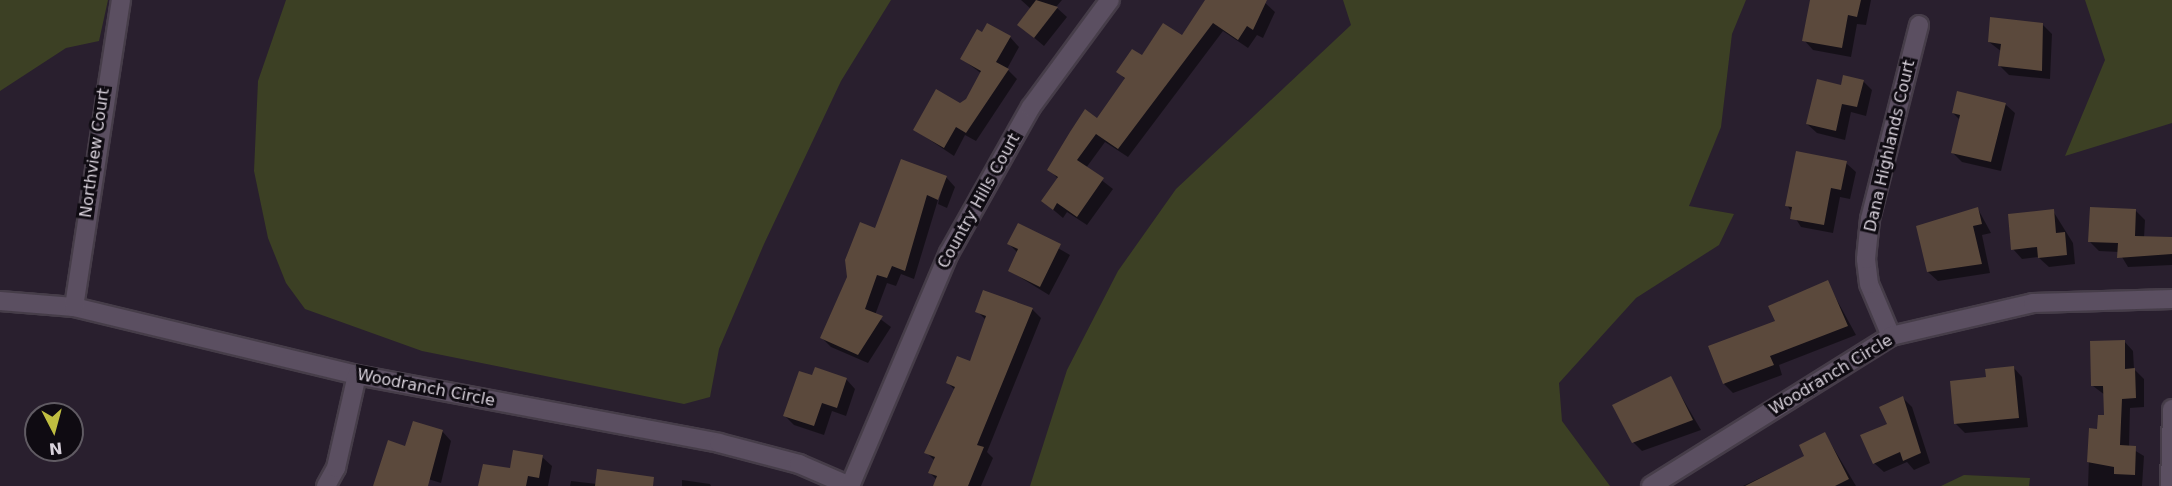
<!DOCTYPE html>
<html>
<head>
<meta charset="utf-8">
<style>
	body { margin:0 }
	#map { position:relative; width:2172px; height:486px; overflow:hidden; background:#291f2e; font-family:"DejaVu Sans",sans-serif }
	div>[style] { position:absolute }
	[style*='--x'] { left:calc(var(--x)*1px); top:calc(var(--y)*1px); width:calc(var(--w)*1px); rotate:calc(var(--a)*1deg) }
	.green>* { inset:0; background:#3c4024 }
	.shadow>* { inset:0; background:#0007 }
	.building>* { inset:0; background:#5b493c }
	.roads { filter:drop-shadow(2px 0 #463d49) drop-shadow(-2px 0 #463d49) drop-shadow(0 2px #463d49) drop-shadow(0 -2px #463d49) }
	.minor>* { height:18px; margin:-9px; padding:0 9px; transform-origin:9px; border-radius:9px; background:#5b4f61 }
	span { translate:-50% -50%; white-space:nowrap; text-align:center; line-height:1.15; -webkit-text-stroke:6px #0f0b12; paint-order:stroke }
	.street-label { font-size:16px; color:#d9d2dc }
	.north { position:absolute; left:24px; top:402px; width:60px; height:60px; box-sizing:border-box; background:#0f0b12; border:2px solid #605b63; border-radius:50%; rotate:174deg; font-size:16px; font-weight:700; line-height:24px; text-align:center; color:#d9d2dc }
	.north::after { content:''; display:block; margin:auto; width:21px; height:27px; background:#c0be41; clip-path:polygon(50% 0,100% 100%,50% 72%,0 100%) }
</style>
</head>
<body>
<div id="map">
	<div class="green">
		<i style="clip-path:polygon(0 0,108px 0,99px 41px,66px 48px,0 91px)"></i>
		<i style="clip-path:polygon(286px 0,891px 0,841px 81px,764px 244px,719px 349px,710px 397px,684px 404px,422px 351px,305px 309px,286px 283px,268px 238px,254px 171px,258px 81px)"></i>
		<i style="clip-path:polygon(1343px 0,1746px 0,1732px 34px,1721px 127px,1689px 206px,1734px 214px,1719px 245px,1636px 298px,1559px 383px,1562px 421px,1610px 486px,1030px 486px,1067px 370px,1118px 271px,1176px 189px,1351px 25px)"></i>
		<i style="clip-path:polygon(2085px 0,2172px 0,2172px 123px,2065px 156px,2105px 60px)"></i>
		<i style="clip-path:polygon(1964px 475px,2030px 478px,2029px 486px,1941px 486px)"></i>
	</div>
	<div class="shadow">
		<i style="clip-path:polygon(1021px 0,1062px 0,1056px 7px,1067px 17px,1044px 46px,1019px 25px,1031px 9px)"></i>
		<i style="clip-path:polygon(1207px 0,1262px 0,1275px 12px,1263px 38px,1257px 35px,1248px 48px,1223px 31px,1128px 157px,1105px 142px,1086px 168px,1113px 189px,1087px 225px,1067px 212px,1063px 218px,1043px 201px,1058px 179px,1049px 169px,1098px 120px,1126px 80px,1118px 72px,1182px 37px)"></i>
		<i style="clip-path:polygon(1811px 0,1871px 0,1866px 25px,1857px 24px,1851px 57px,1813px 50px,1804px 40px)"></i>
		<i style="clip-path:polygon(2042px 24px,2052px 34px,2050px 79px,2009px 75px,2000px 66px,2002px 52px,1989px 42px)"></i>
		<i style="clip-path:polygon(983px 34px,1010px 37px,1019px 47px,1007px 69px,1017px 79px,976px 141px,965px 135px,954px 156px,915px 130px,967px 100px,982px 74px,962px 59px)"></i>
		<i style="clip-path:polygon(1863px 81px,1872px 90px,1866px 116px,1851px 112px,1845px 140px,1817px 133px,1807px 124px,1842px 86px)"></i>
		<i style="clip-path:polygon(2005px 104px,2015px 113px,2001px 171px,1962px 162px,1952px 152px,1960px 120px,1953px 113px)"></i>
		<i style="clip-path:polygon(1846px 163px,1856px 172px,1850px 199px,1840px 197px,1833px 233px,1801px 227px,1787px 205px)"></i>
		<i style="clip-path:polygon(946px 177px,955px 187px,947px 208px,938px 204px,944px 180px,914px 279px,901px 274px,896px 286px,887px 283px,875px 315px,891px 327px,868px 363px,831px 347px,822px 338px,876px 230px)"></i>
		<i style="clip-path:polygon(1978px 209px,1991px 233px,1982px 235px,1990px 273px,1938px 281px,1928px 272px)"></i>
		<i style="clip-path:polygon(2053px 211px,2073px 243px,2075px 264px,2049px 267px,2038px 257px,2022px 259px,2013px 249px)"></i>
		<i style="clip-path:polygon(2136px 211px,2145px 220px,2144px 238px,2172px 238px,2172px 265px,2128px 267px,2119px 252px,2099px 251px,2090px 242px)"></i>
		<i style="clip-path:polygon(1018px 225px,1070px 255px,1049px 295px,1010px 271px,1018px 253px,1009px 244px)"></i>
		<i style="clip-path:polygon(1827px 282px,1856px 335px,1779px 365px,1782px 375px,1733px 393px,1724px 384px,1777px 322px)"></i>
		<i style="clip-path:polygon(1032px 309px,1041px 318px,987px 452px,993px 458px,981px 486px,935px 486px,937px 480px,930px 473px,935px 461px,926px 452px,955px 390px,948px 383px,971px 363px,986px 320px,977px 311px)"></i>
		<i style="clip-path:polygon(2124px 341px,2133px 351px,2134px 369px,2144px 379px,2144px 407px,2130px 408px,2129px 447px,2144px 456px,2142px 486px,2088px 486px,2090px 430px,2099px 430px,2106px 417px,2105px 395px,2093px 386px)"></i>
		<i style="clip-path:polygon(2013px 367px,2022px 377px,2028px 427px,1965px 433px,1956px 424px,1988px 378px)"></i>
		<i style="clip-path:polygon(813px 377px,846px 379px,855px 389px,846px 416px,832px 411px,824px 435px,794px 425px,785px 416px)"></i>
		<i style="clip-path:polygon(1670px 377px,1701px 430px,1642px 451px,1633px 442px)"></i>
		<i style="clip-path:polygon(1903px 398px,1912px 407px,1930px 463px,1914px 470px,1907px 462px,1884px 472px,1874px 463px)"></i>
		<i style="clip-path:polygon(442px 431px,451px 441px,441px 483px,412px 474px,409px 486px,373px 486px,406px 448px)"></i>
		<i style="clip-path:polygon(1825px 434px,1856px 486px,1743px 486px,1806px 456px)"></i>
		<i style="clip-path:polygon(542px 457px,552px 466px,548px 486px,480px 486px)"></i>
		<i style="clip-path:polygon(682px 480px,710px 484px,711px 486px,682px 486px)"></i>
		<i style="clip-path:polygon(571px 481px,597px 484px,636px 486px,570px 486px)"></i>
	</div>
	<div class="building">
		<i style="clip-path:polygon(1036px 0,1058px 7px,1034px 38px,1017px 25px)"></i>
		<i style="clip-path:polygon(1205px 0,1267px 0,1253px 30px,1247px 26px,1238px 40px,1213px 23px,1118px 149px,1096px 134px,1077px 160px,1104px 178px,1077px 217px,1057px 203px,1053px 210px,1041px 201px,1058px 177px,1047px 170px,1070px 132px,1085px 109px,1097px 118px,1125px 78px,1116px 72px,1132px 49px,1142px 55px,1163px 23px,1182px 35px)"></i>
		<i style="clip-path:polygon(1810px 0,1861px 0,1857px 17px,1848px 15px,1842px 48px,1802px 41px)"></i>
		<i style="clip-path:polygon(1990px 17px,2043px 23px,2042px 71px,1998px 66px,2001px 44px,1988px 42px)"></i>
		<i style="clip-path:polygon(987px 23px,1011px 36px,996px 62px,1009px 69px,966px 133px,956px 127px,944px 148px,913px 130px,936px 89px,960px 103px,966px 99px,981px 71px,960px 59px,977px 29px,982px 32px)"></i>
		<i style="clip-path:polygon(1843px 75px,1864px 80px,1857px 107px,1842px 104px,1836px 131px,1806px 124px,1817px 79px,1841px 85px)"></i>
		<i style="clip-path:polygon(1957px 91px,2006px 103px,1991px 162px,1951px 153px,1960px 115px,1952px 113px)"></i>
		<i style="clip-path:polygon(1796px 151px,1847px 161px,1841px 190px,1831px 188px,1824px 225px,1790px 219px,1792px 207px,1785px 206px)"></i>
		<i style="clip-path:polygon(901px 159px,947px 176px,938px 200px,927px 195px,905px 271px,892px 266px,887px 278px,877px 275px,865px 309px,883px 316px,858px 355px,820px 338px,847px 277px,845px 260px,860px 222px,875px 228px)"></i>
		<i style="clip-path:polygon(1978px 207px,1982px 224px,1973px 226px,1982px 264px,1927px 272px,1916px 226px)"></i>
		<i style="clip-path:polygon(2090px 207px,2136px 209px,2135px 236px,2172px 237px,2172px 254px,2117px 258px,2118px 243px,2088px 242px)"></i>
		<i style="clip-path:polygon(2054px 209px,2056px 233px,2065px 232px,2067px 255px,2038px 258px,2037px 247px,2011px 250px,2008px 214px)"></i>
		<i style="clip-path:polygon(1018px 223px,1061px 244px,1040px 287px,1008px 271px,1018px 249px,1007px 244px)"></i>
		<i style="clip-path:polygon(1828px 280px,1848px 326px,1770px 356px,1774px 365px,1723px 384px,1708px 346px,1775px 321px,1768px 306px)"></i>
		<i style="clip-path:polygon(983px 290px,1033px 308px,977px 445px,984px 447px,968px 486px,933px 486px,937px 476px,928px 473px,935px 457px,924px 453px,955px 387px,946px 383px,957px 356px,970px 361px,986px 316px,975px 312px)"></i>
		<i style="clip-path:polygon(2125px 340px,2125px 369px,2135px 368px,2136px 398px,2122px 399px,2120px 445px,2136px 446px,2135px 475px,2114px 474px,2114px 467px,2087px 462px,2089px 428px,2097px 429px,2098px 415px,2104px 415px,2103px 386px,2091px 386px,2090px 341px)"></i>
		<i style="clip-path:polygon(2014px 366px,2019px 418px,1954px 424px,1950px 381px,1986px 377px,1985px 369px)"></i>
		<i style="clip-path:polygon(815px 367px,847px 378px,837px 408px,822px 403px,814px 426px,783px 416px,799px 371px,812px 375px)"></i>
		<i style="clip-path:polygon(1671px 376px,1693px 420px,1632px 443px,1612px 405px)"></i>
		<i style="clip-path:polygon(1903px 396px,1921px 453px,1903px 461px,1900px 452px,1873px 464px,1860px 435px,1887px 424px,1879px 407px)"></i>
		<i style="clip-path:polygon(413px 421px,443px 430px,428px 486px,373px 486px,388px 440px,405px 446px)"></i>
		<i style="clip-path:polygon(1825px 432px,1849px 479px,1835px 486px,1745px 486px,1804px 456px,1799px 445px)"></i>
		<i style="clip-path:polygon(513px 450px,543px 455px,539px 478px,528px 476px,526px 486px,478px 486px,483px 464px,510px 468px)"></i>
		<i style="clip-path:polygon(597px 469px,654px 477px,653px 486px,595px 486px)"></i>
	</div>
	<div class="roads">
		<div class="minor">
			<i style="--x:0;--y:301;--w:74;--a:4.6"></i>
			<i style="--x:74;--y:307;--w:291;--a:13.5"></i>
			<i style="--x:357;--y:375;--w:368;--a:10.6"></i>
			<i style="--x:719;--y:443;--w:83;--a:14.7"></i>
			<i style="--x:799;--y:464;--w:56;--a:23.3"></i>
			<i style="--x:74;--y:307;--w:311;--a:-81.3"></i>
			<i style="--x:1891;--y:336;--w:56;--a:-112.9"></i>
			<i style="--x:1869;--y:284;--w:25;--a:-97"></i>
			<i style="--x:1866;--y:259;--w:40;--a:-84.3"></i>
			<i style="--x:1870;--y:219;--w:200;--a:-75.8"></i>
			<i style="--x:326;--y:486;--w:21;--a:-61"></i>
			<i style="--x:336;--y:468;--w:95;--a:-77.3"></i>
			<i style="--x:850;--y:486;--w:253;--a:-67"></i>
			<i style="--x:949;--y:253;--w:167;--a:-60.7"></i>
			<i style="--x:1031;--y:107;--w:133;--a:-53.6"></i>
			<i style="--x:1651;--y:486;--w:283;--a:-32"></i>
			<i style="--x:1891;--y:336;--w:146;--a:-13.1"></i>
			<i style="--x:2033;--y:303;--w:139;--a:-1.6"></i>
			<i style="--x:2170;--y:486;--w:77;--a:-88.5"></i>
		</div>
	</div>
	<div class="street-label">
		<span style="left:1890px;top:146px;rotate:-77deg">Dana Highlands Court</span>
		<span style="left:95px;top:153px;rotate:-82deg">Northview Court</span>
		<span style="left:979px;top:201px;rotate:-61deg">Country Hills Court</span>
		<span style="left:1831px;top:375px;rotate:-31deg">Woodranch Circle</span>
		<span style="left:426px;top:388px;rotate:11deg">Woodranch Circle</span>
	</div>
	<div class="north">N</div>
</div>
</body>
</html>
